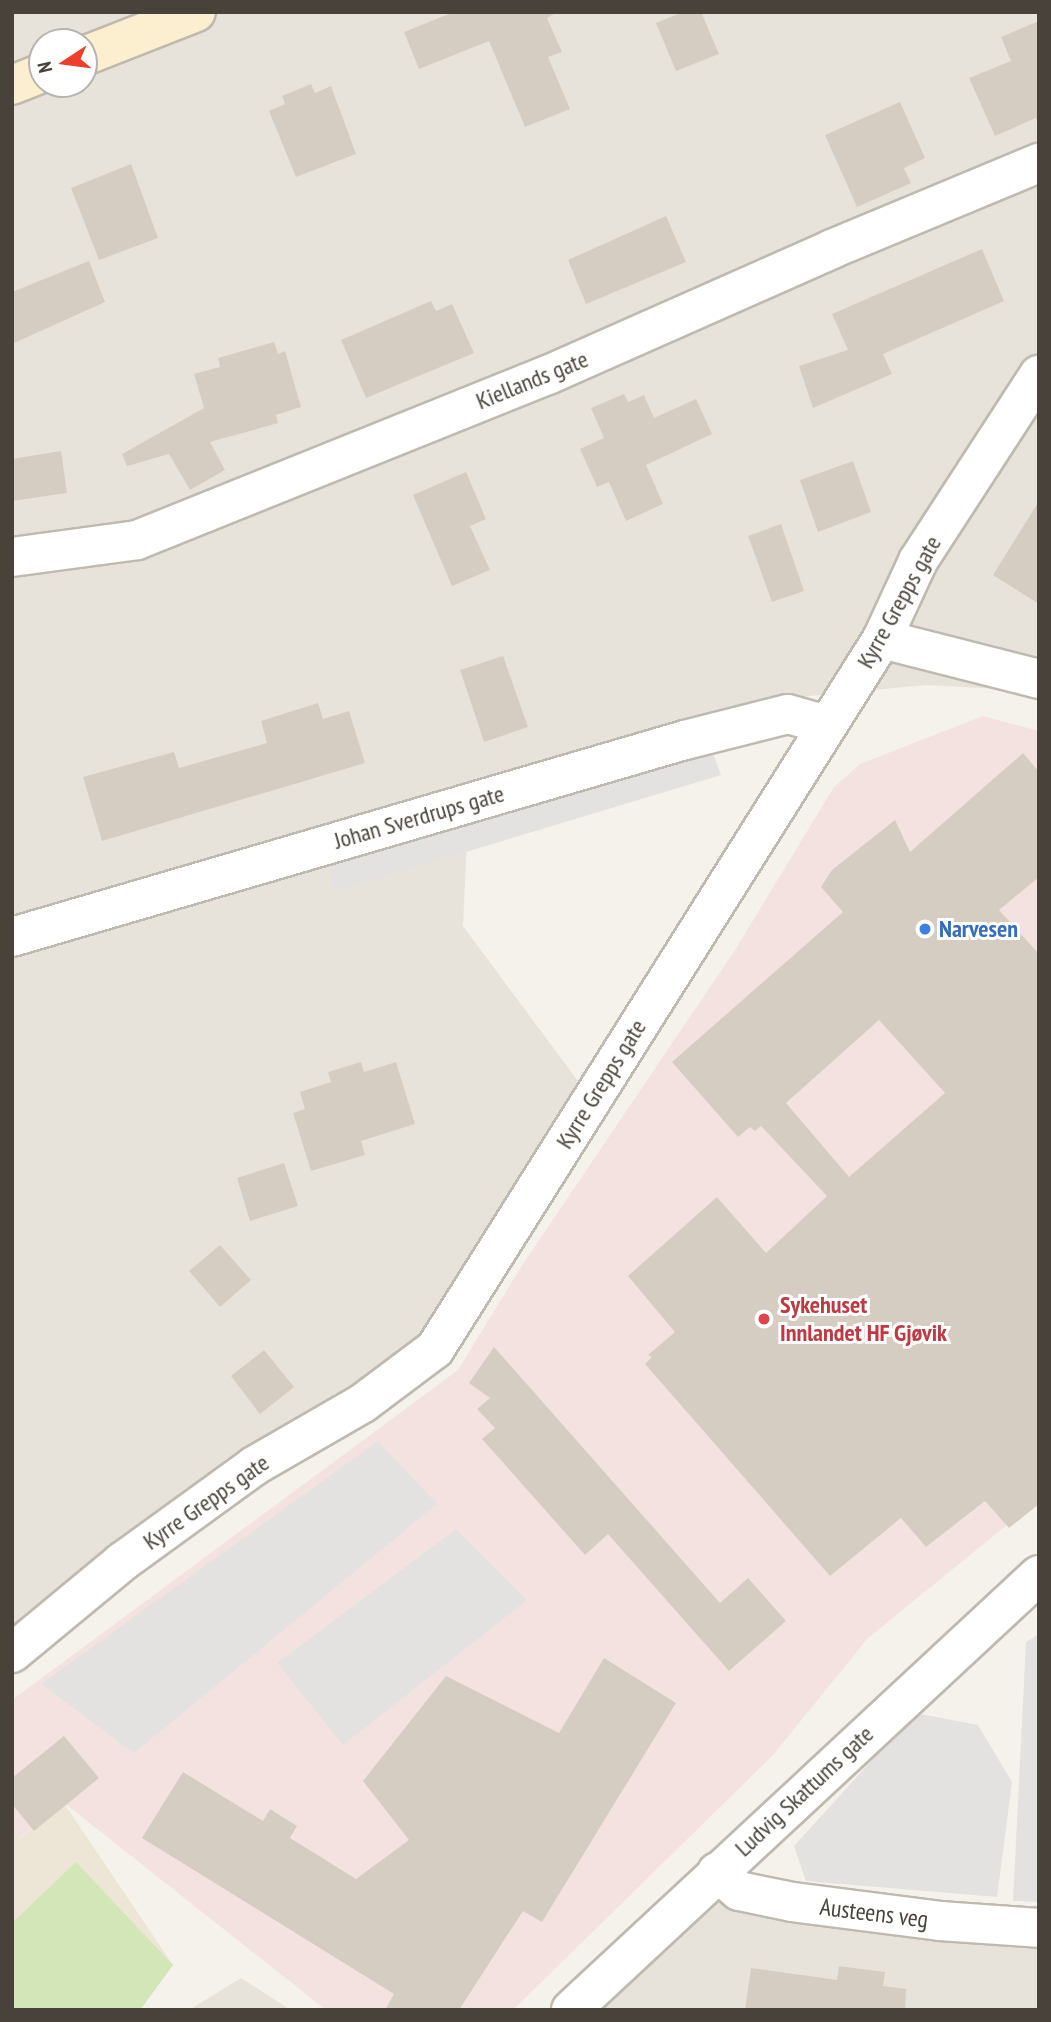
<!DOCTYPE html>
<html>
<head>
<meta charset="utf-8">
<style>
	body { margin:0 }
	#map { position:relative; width:1051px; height:2022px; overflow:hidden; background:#f5f2ec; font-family:"PT Sans Narrow",sans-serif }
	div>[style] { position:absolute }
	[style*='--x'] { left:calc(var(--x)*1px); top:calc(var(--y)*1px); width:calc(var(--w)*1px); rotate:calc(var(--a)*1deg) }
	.residential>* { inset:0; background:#e8e3da }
	.education>* { inset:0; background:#ede6d7 }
	.medical>* { inset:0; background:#f4e2e0 }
	.green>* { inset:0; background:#d3e6b7 }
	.parking>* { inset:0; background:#e4e2e0 }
	.building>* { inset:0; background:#d6cdc2 }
	.roads { filter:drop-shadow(2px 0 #c0b9af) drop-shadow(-2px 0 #c0b9af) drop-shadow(0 2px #c0b9af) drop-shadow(0 -2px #c0b9af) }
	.minor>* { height:38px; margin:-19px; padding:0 19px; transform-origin:19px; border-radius:19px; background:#fff }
	.secondary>* { height:38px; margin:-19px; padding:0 19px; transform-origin:19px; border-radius:19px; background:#fcefcf }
	.dots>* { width:19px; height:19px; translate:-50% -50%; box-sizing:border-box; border:4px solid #fff; border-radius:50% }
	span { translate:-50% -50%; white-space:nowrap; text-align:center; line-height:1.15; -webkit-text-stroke:6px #fff; paint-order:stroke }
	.street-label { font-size:24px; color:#49423a }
	.shop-label { font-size:24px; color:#366cbe; font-weight:700 }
	.left { translate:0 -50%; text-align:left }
	.health-label { font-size:24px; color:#be3a42; font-weight:700 }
	.frame { position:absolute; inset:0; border:14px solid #49423a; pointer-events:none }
	.north { position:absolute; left:28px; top:28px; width:70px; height:70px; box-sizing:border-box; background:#fff; border:2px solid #b6b3b0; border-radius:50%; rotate:257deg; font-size:19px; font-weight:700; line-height:28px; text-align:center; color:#49423a }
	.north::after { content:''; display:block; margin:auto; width:24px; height:32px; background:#ed3f2a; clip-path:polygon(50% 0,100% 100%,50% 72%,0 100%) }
</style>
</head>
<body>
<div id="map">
	<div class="residential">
		<i style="clip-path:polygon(evenodd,12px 12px,1039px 12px,1039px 691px,926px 685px,800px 697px,469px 797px,463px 926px,595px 1104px,432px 1336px,12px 1654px,12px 12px,42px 42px,84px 42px,84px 84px,42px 84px,42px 42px)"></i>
		<i style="clip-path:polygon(705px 1888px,1039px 1940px,1039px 2010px,586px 2010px)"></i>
		<i style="clip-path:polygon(241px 1978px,291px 2010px,189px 2010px)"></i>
	</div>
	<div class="education">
		<i style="clip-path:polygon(63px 1802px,173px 1965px,140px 2010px,12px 2010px,12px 1830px,20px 1839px)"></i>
	</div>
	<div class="medical">
		<i style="clip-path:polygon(983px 716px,1039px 731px,1039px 1499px,868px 1638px,773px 1755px,513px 2010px,326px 2010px,63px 1802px,19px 1839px,12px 1830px,12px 1700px,458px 1370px,521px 1267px,735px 950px,834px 787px,860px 764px)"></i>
	</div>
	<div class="green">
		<i style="clip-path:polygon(76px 1862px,173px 1965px,140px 2010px,12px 2010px,12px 1923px)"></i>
	</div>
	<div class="parking">
		<i style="clip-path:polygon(712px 751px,721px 775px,333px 892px,329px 864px)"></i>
		<i style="clip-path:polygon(378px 1441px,437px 1504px,134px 1753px,41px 1684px)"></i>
		<i style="clip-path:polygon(456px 1529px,527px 1600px,343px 1745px,277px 1663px)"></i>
		<i style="clip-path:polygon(1039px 1634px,1039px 1902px,1013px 1901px,1026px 1642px)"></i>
		<i style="clip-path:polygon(915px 1713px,978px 1725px,1012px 1782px,997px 1897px,806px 1881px,794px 1846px)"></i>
	</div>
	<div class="building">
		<i style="clip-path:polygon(454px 12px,557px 12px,547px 18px,562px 52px,548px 57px,570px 109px,525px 127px,489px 41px,419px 69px,404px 32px)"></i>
		<i style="clip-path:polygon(683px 12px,701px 12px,719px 54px,676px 71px,656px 23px)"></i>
		<i style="clip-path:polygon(1039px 21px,1039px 124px,1036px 118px,995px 136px,969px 78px,1011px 61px,1001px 37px)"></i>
		<i style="clip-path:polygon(311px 84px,315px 93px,331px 86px,356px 154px,296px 177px,269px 111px,285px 104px,282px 96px)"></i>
		<i style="clip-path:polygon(900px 102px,925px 158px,904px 168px,911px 183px,857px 207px,825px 135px)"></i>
		<i style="clip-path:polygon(131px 164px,158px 238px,99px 260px,71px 188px)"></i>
		<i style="clip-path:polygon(666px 216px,686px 262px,586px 304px,568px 260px)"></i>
		<i style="clip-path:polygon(982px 249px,1004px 301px,883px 354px,892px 374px,813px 408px,799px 366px,848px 350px,832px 314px)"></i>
		<i style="clip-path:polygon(89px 261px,105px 302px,12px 344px,12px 292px)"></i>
		<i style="clip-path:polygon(431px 301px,436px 311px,452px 304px,474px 353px,366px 398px,341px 340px)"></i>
		<i style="clip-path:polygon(274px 342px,278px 354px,285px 351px,301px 407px,276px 415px,278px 423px,210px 442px,225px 470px,190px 490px,169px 454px,127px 466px,122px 454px,204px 408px,194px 374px,220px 367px,218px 358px)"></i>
		<i style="clip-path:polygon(624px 394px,628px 402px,644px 395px,654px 418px,696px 399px,712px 434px,646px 465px,663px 504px,626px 521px,609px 482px,597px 487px,580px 449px,604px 438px,591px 408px)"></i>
		<i style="clip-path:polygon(61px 451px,67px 493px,12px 501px,12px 459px)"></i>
		<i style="clip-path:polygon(853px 461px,871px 512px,818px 532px,800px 480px)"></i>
		<i style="clip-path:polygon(466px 472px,486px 519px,470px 526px,490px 570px,452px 586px,413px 495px)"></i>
		<i style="clip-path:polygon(1039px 501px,1039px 604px,993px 575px)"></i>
		<i style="clip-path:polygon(781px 524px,804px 591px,772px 602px,748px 536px)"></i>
		<i style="clip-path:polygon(503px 656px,528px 727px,484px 742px,460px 670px)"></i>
		<i style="clip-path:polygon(318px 703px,323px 719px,349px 711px,365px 763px,102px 841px,83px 777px,174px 752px,179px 768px,267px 743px,261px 721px)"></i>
		<i style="clip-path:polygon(evenodd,1023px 753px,1039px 772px,1039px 877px,999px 910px,1039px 954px,1039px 1504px,1009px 1528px,985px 1501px,926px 1547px,901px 1518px,830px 1576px,645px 1364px,652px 1357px,648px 1355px,675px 1332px,628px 1276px,717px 1197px,766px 1253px,827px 1196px,761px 1126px,755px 1131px,750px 1127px,738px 1137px,672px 1062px,843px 912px,821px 887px,832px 870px,895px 820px,910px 852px,1023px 753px,879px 1020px,945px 1093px,849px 1177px,786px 1103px,879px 1020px)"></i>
		<i style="clip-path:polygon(361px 1062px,364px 1072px,396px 1062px,415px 1124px,361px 1141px,365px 1155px,311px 1171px,293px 1113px,305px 1109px,300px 1092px,331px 1082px,328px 1072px)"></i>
		<i style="clip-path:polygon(284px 1163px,298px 1206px,250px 1221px,237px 1178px)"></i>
		<i style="clip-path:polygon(220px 1245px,251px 1280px,220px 1307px,189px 1271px)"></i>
		<i style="clip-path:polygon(494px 1347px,720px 1603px,748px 1578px,786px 1621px,729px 1671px,608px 1534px,585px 1555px,482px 1439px,495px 1428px,477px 1409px,490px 1398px,469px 1383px)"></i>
		<i style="clip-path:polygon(264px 1350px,294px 1387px,260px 1414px,231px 1376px)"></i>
		<i style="clip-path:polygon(604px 1658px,676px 1703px,542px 1922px,523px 1911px,459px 2010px,385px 2010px,394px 1994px,142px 1838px,183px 1772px,263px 1821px,270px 1809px,297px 1826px,290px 1838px,356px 1879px,409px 1840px,363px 1781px,446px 1676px,559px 1733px)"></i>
		<i style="clip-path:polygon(64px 1736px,99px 1778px,34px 1831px,12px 1804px,12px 1778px)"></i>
		<i style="clip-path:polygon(839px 1966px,885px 1972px,883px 1986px,906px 1989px,905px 2010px,745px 2010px,751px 1968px,837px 1980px)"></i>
	</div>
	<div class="roads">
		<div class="minor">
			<i style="--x:12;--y:557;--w:126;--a:-7.7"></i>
			<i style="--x:137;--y:540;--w:443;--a:-21.9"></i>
			<i style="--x:548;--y:375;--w:311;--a:-23.9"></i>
			<i style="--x:832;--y:249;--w:224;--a:-22.6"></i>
			<i style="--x:882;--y:639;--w:162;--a:14.3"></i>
			<i style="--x:12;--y:937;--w:701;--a:-16.32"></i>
			<i style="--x:685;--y:740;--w:106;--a:-14.2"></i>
			<i style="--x:788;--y:714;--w:41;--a:15.8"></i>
			<i style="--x:12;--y:1653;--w:143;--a:-39.6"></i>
			<i style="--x:122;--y:1562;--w:163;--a:-36"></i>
			<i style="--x:254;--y:1466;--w:126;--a:-30"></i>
			<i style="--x:363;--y:1403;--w:90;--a:-36.9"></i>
			<i style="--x:435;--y:1349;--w:839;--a:-57.81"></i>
			<i style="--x:882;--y:639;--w:86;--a:-65.2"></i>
			<i style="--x:918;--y:561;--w:222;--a:-57"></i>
			<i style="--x:717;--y:1872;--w:29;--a:41"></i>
			<i style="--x:739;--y:1891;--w:54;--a:11.7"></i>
			<i style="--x:792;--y:1902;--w:149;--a:7.3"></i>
			<i style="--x:940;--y:1921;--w:99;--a:4"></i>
			<i style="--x:571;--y:2010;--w:639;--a:-42.91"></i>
		</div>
		<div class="secondary">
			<i style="--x:84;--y:56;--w:120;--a:-21.4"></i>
			<i style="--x:12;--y:85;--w:32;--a:-22"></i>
		</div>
	</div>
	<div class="dots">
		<i style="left:925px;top:929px;background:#3f7fe0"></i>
		<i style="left:764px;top:1319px;background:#e0444e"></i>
	</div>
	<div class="street-label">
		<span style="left:532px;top:380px;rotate:-22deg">Kiellands gate</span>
		<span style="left:899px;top:602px;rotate:-61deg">Kyrre Grepps gate</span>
		<span style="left:419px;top:817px;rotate:-16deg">Johan Sverdrups gate</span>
		<span style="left:601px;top:1084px;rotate:-58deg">Kyrre Grepps gate</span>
		<span style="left:206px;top:1502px;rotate:-35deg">Kyrre Grepps gate</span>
		<span style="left:804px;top:1791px;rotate:-43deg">Ludvig Skattums gate</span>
		<span style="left:874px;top:1913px;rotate:7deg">Austeens veg</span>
	</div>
	<div class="shop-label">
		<span class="left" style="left:939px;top:929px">Narvesen</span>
	</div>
	<div class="health-label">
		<span class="left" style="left:780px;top:1319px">Sykehuset<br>Innlandet HF Gjøvik</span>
	</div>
	<div class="frame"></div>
	<div class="north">N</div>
</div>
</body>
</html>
